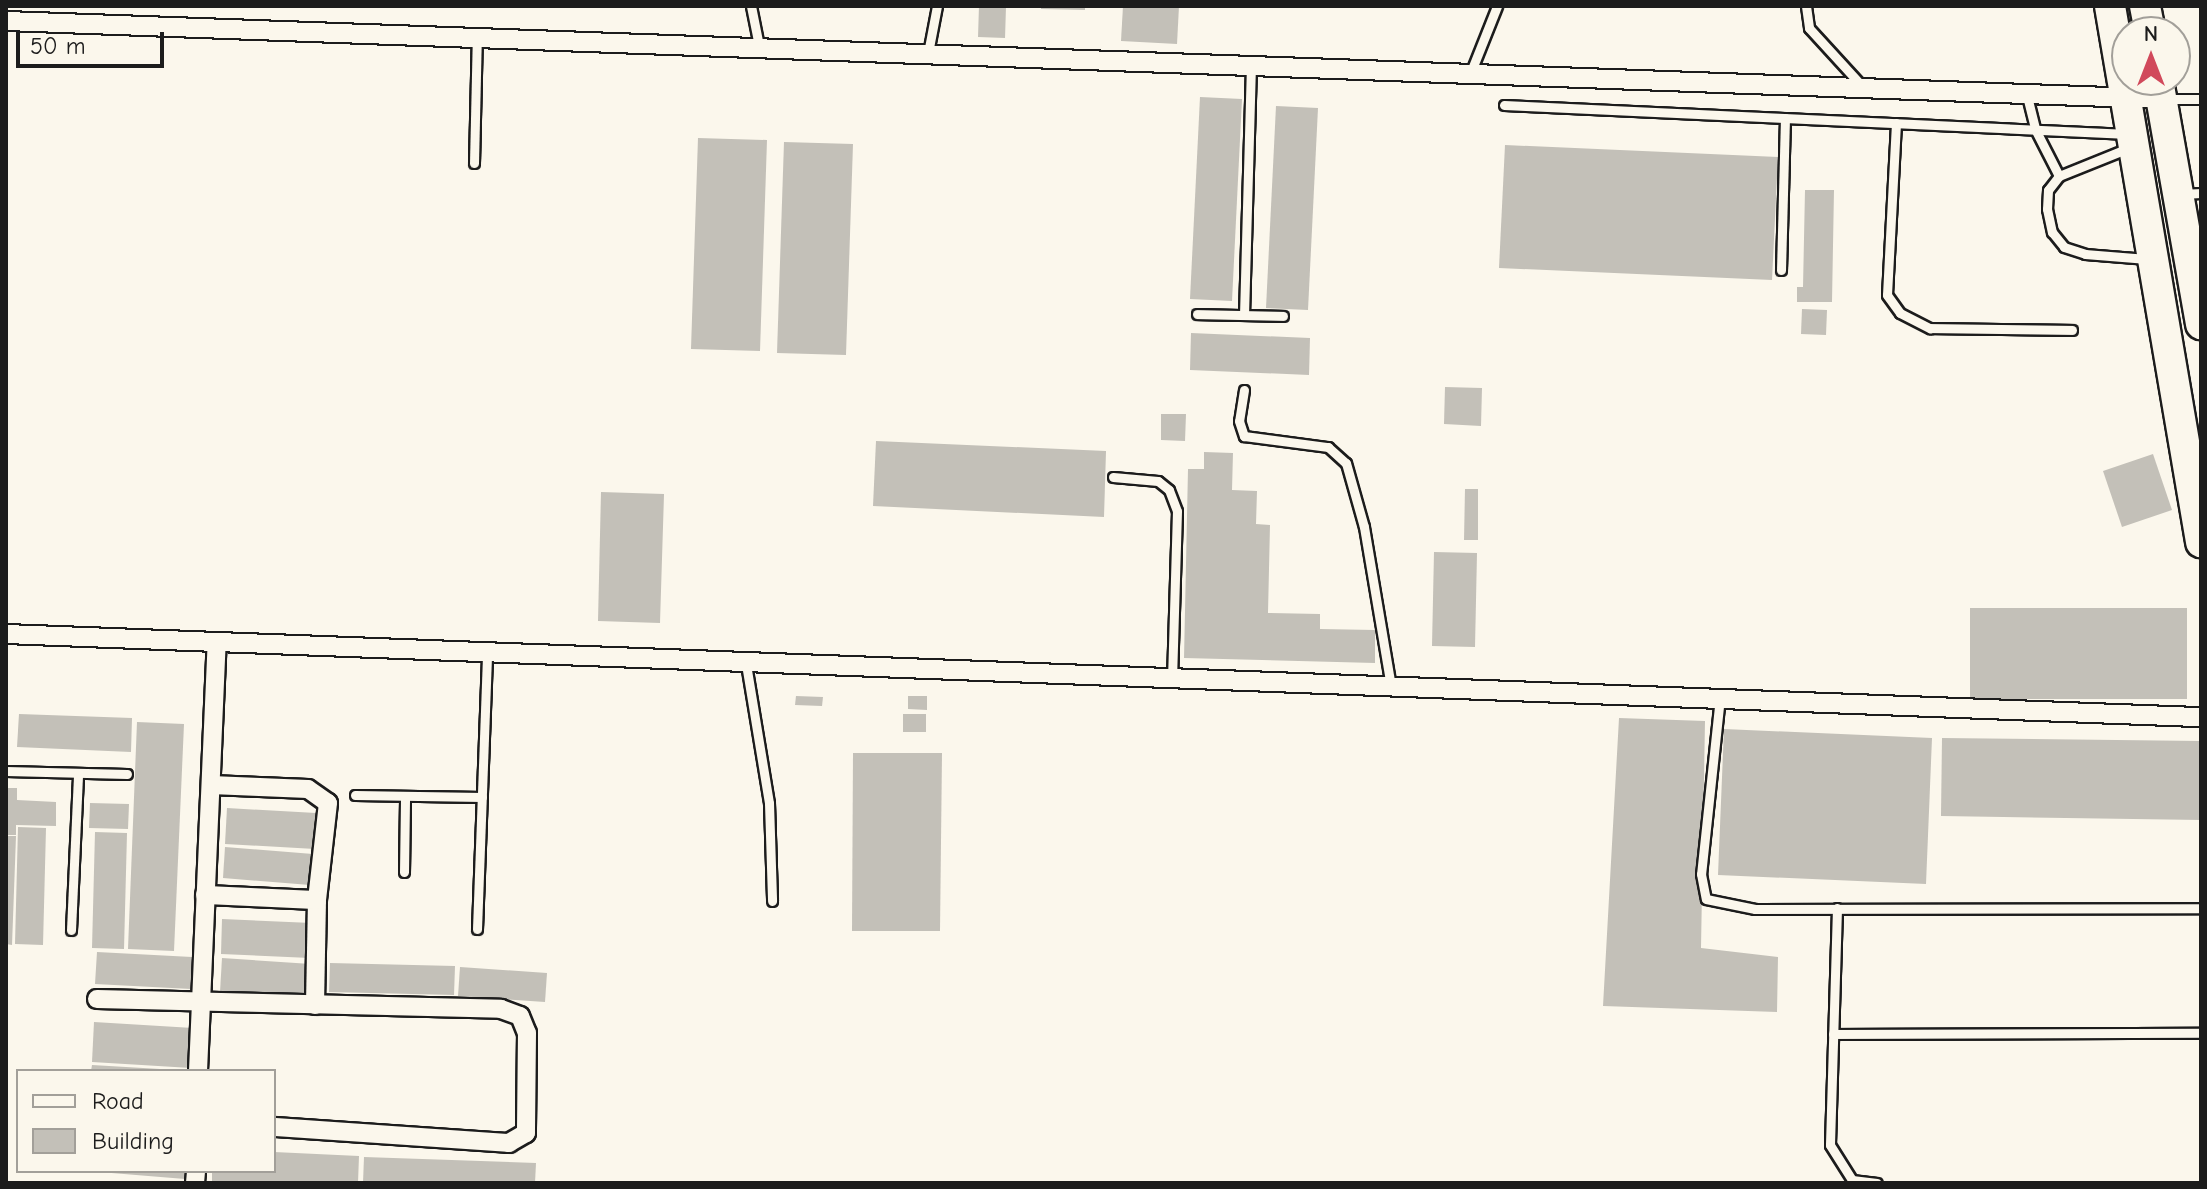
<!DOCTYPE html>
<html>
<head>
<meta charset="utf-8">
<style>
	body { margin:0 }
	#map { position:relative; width:2207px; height:1189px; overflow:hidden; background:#fbf7ec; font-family:"Comic Neue",sans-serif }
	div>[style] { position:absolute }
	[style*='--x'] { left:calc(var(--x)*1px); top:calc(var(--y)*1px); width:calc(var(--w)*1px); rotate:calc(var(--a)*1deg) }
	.building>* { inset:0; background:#c3c0b8 }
	.roads { filter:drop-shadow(2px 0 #1c1c1c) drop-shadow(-2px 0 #1c1c1c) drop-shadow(0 2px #1c1c1c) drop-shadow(0 -2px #1c1c1c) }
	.service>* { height:9px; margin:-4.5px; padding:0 4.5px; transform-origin:4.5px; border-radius:4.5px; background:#fbf7ec }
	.minor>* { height:18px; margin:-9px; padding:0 9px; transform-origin:9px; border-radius:9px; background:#fbf7ec }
	.primary>* { height:30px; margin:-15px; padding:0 15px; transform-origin:15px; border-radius:15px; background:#fbf7ec }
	span { translate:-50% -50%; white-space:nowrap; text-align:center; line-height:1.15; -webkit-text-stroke:8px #fbf7ec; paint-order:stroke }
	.frame { position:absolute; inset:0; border:8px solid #1c1c1c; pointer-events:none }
	.legend { position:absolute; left:16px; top:1069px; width:260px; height:104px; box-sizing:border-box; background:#fbf7ec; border:2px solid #a29f99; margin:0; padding:10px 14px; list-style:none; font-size:24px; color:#1c1c1c }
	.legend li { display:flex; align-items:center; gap:16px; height:40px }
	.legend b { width:40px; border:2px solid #a29f99 }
	.north { position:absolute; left:2111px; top:16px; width:80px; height:80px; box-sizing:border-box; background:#fbf7ec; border:2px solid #a29f99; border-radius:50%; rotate:0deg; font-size:22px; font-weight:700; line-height:32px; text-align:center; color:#1c1c1c }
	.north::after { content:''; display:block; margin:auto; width:28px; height:36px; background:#d1495b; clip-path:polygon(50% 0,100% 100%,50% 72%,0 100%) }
	.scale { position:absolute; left:16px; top:32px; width:148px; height:36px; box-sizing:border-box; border:4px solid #1c1c1c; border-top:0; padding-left:10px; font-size:24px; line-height:28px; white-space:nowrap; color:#1c1c1c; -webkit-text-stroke:6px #fbf7ec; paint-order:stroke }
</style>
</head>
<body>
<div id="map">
	<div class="building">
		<i style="clip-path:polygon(979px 6px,1006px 6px,1005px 38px,978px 37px)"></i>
		<i style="clip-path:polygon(1041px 6px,1085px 6px,1085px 10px,1041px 9px)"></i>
		<i style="clip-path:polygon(1123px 6px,1179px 6px,1177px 44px,1121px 41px)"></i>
		<i style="clip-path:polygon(1200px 97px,1242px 99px,1232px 301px,1190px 299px)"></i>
		<i style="clip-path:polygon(1276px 106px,1318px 108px,1308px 310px,1266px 308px)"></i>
		<i style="clip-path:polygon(698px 138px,767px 140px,760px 351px,691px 349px)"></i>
		<i style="clip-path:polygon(784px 142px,853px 144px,846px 355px,777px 353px)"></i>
		<i style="clip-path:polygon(1505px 145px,1778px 157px,1772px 280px,1499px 268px)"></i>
		<i style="clip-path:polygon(1805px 190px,1834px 190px,1832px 302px,1797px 302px,1797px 287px,1803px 287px)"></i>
		<i style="clip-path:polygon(1802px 309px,1827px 310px,1826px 335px,1801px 334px)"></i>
		<i style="clip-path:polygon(1191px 333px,1310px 338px,1309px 375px,1190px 370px)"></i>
		<i style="clip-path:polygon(1445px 387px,1482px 388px,1481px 426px,1444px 424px)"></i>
		<i style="clip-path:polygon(1161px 414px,1186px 414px,1185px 441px,1161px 440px)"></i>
		<i style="clip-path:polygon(876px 441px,1106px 451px,1104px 517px,873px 506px)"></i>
		<i style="clip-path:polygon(1204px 452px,1233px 453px,1232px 490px,1257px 491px,1256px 524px,1270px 525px,1268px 613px,1320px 614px,1320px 629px,1375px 630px,1375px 663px,1184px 658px,1188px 469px,1204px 469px)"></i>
		<i style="clip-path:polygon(2153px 454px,2172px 510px,2122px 527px,2103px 471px)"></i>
		<i style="clip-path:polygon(1465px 489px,1478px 489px,1478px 540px,1464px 540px)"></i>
		<i style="clip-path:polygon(601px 492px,664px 494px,660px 623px,598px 621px)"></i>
		<i style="clip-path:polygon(1434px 552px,1477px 553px,1475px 647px,1432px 646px)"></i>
		<i style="clip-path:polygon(1970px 608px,2187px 608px,2187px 699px,1970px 699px)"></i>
		<i style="clip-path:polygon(796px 696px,823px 697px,822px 706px,795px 705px)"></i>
		<i style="clip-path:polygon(908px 696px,927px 696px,927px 710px,908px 709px)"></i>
		<i style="clip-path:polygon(19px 714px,132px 718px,131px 752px,17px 747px)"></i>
		<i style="clip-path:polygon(903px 714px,926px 714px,926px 732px,903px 732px)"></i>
		<i style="clip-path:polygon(1619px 718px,1705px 721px,1701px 948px,1778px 957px,1777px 1012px,1603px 1006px)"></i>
		<i style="clip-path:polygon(137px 722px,184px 724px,174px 951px,128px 949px)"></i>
		<i style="clip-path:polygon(1724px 729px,1932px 738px,1926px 884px,1718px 875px)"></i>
		<i style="clip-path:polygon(1942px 738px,2201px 741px,2201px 820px,1941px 816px)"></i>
		<i style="clip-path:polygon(853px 753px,942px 753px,940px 931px,852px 931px)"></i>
		<i style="clip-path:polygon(6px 788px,17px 788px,17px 800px,56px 802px,56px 826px,16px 825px,16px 835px,6px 835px)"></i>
		<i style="clip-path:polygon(90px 803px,129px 804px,128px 829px,89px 828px)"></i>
		<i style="clip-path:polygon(227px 808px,316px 813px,315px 849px,225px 844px)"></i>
		<i style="clip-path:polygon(18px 827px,46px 828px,43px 945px,15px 944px)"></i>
		<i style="clip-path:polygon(95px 832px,127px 833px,124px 949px,92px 948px)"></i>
		<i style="clip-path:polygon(6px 836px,16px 836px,12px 945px,6px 944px)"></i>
		<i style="clip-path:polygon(225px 847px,313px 854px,310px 885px,223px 878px)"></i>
		<i style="clip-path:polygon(222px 919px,312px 923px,310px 958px,221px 954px)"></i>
		<i style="clip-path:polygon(97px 952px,192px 957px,191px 989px,95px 984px)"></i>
		<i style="clip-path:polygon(222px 958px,311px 964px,309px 997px,220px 992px)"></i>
		<i style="clip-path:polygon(330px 963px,455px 966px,454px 995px,329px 992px)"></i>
		<i style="clip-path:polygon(460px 967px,547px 973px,545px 1002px,458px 996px)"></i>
		<i style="clip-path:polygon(94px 1022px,193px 1028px,191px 1068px,92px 1062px)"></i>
		<i style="clip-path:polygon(92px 1065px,160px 1069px,160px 1071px,91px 1071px)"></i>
		<i style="clip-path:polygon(274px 1152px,359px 1156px,358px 1183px,212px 1181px,212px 1171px,274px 1171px)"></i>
		<i style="clip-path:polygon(364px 1157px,536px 1163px,535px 1183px,363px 1183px)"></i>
		<i style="clip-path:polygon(87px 1171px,186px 1171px,185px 1179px)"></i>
	</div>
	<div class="roads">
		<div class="service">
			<i style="--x:751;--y:6;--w:41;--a:78.7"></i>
			<i style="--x:1806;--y:6;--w:22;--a:82"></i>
			<i style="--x:1809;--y:28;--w:79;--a:47.6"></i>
			<i style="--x:928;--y:53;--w:48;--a:-79.2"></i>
			<i style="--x:1470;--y:74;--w:73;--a:-68.3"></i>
			<i style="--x:2027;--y:96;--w:34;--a:76"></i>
			<i style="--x:2035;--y:129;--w:53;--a:62.9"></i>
			<i style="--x:2164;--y:99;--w:37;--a:0"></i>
			<i style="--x:1504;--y:105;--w:625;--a:2.66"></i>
			<i style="--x:1896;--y:123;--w:172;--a:93"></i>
			<i style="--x:1887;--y:295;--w:22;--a:54"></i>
			<i style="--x:1900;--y:313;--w:34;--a:27"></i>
			<i style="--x:1930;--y:328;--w:142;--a:0.8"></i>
			<i style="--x:2131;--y:147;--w:78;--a:158.1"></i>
			<i style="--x:2059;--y:176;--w:18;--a:128"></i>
			<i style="--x:2048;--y:190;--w:19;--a:93"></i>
			<i style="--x:2047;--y:209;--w:24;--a:78"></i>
			<i style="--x:2052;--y:232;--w:19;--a:51"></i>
			<i style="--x:2064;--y:247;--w:22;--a:18"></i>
			<i style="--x:2085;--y:254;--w:62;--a:4.6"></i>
			<i style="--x:474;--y:163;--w:128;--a:-88.7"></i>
			<i style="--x:2182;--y:194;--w:19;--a:-3"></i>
			<i style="--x:1781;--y:270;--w:152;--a:-88.5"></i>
			<i style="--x:1197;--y:314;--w:86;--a:1.3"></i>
			<i style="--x:1244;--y:315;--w:249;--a:-88.4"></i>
			<i style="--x:1244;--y:390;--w:31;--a:99"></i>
			<i style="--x:1239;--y:421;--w:16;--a:72"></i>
			<i style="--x:1244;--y:436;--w:85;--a:7.5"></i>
			<i style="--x:1328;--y:447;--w:24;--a:42"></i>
			<i style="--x:1346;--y:463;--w:66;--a:74.3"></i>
			<i style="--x:1364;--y:527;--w:161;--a:80.4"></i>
			<i style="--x:1113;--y:477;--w:45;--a:5.1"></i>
			<i style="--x:1158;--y:481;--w:14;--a:39"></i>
			<i style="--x:1169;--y:490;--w:22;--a:69"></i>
			<i style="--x:1177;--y:511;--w:167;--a:91.7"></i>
			<i style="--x:746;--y:664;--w:141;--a:80.6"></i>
			<i style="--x:769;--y:803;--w:98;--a:88.2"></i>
			<i style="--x:1720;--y:697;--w:178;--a:96.1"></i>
			<i style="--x:1701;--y:874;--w:25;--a:79"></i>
			<i style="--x:1706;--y:899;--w:50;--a:11.5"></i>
			<i style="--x:1755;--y:909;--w:446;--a:-0.1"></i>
			<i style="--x:6;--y:771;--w:121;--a:1.4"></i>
			<i style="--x:355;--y:795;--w:127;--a:0.9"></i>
			<i style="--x:404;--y:872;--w:76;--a:-89.2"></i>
			<i style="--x:1837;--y:908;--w:237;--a:91.7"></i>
			<i style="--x:1830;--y:1145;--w:41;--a:57.8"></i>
			<i style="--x:1852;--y:1180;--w:25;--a:7"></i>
			<i style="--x:477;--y:929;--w:277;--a:-87.9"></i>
			<i style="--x:71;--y:930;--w:157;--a:-87.4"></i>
			<i style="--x:1833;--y:1034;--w:368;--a:-0.2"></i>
		</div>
		<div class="minor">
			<i style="--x:6;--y:21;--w:2157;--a:2.07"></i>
			<i style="--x:6;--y:634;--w:2197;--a:2.17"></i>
			<i style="--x:211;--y:785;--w:97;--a:2.4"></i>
			<i style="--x:308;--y:789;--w:24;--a:35"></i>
			<i style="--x:328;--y:803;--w:98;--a:96.5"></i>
			<i style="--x:317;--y:900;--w:105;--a:91.1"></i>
			<i style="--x:205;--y:895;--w:112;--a:2.6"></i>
			<i style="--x:97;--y:999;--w:404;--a:1.4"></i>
			<i style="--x:501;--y:1009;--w:20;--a:20"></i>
			<i style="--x:520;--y:1016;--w:18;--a:68"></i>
			<i style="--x:527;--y:1033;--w:100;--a:90.6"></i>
			<i style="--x:526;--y:1133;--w:20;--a:150"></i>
			<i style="--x:509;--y:1143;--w:236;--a:-176.1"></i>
			<i style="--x:198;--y:1071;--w:429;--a:-87.5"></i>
			<i style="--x:195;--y:1183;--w:12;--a:-85"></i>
		</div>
		<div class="primary">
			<i style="--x:2110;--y:6;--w:544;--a:80.36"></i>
			<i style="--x:2145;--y:6;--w:26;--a:79"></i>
			<i style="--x:2158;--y:80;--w:248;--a:80"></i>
		</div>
	</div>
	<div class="frame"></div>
	<ul class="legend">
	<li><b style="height:10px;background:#fbf7ec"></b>Road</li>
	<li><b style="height:22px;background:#c3c0b8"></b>Building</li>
	</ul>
	<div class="north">N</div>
	<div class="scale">50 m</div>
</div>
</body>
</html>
